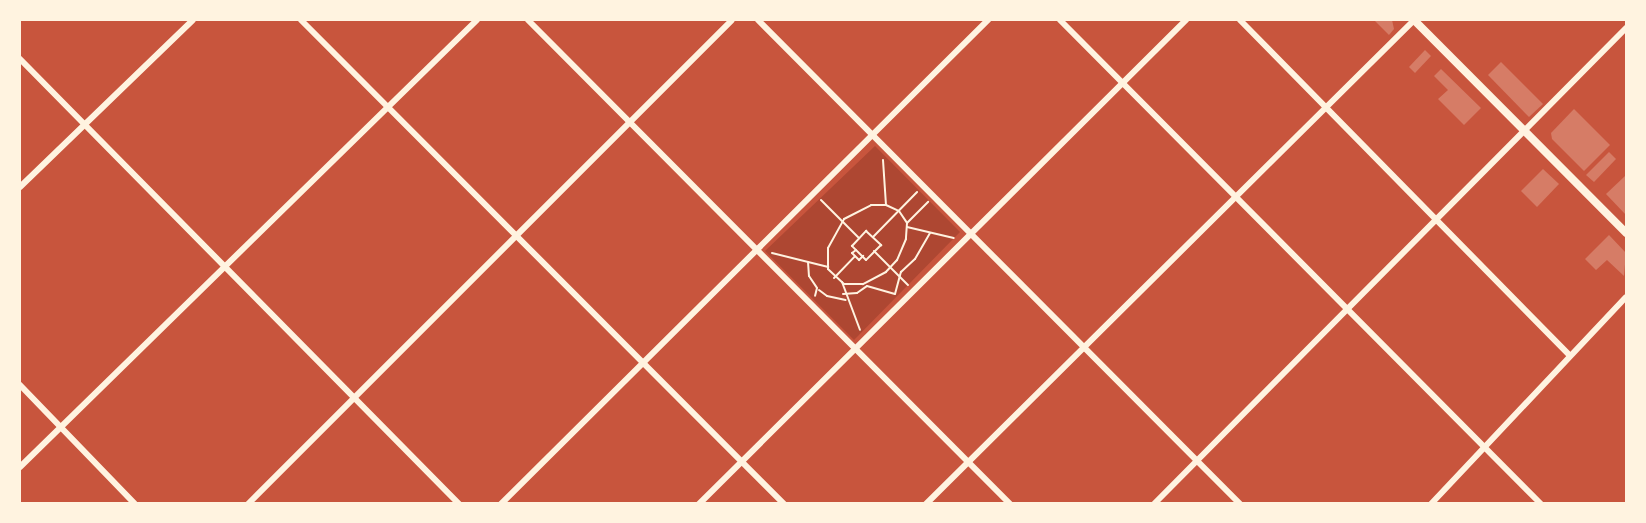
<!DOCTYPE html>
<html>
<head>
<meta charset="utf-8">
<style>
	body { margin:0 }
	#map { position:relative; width:1646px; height:523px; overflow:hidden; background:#c8553d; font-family:Arial,sans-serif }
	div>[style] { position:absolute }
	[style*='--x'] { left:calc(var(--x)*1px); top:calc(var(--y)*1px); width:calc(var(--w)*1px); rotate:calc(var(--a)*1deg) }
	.green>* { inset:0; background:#ae4732 }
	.building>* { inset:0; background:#d67c66 }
	.path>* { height:2px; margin:-1px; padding:0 1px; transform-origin:1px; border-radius:1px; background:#fff3e0 }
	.minor>* { height:6px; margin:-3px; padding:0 3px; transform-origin:3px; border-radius:3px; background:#fff3e0 }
	.tertiary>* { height:8px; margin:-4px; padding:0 4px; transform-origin:4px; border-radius:4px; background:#fff3e0 }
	span { translate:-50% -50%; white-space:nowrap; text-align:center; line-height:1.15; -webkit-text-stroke:6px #fff3e0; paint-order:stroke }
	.frame { position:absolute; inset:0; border:21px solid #fff3e0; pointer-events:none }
</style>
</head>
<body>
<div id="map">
	<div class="green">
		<i style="clip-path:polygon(875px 146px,960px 232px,854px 340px,765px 251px)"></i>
	</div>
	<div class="building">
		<i style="clip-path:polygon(1374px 20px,1392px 20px,1394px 29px,1389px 35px)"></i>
		<i style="clip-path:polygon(1425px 50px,1431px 56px,1415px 73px,1409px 67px)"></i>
		<i style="clip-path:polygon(1501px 62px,1543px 104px,1529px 117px,1488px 75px)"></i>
		<i style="clip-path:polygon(1441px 69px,1481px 108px,1464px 125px,1438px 99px,1448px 90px,1434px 76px)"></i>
		<i style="clip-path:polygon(1574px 109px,1610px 145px,1584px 171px,1552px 139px,1551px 133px)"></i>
		<i style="clip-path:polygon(1609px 152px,1616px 159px,1594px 182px,1586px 175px)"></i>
		<i style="clip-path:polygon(1543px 169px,1559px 184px,1537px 207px,1521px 191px)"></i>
		<i style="clip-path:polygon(1625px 176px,1626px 178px,1626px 215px,1606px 194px)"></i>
		<i style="clip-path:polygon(1609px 235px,1626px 253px,1624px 276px,1607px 260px,1596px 270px,1585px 259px)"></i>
	</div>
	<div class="path">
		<i style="--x:883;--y:160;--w:45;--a:86.2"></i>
		<i style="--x:821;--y:200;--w:54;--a:45"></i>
		<i style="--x:871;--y:205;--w:15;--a:0"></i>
		<i style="--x:886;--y:205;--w:14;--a:25"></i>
		<i style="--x:899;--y:211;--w:14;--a:56"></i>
		<i style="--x:907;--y:223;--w:16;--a:94"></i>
		<i style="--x:906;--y:239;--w:23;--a:113"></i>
		<i style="--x:897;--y:260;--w:16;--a:133"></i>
		<i style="--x:886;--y:272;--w:26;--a:152"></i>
		<i style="--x:863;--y:284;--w:19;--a:180"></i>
		<i style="--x:844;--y:284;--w:22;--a:-137"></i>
		<i style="--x:828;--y:269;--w:21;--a:-90"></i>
		<i style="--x:828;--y:248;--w:33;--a:-61"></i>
		<i style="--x:844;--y:219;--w:30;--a:-27"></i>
		<i style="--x:907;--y:223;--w:30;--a:-45"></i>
		<i style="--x:907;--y:227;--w:48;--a:13.2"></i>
		<i style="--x:866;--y:231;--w:21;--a:43"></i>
		<i style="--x:881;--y:245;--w:21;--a:135"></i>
		<i style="--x:866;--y:260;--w:20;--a:-135"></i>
		<i style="--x:852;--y:246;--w:21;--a:-47"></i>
		<i style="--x:873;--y:237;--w:63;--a:-45.6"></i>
		<i style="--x:856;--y:250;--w:5;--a:143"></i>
		<i style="--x:852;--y:253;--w:10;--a:45"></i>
		<i style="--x:859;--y:260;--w:6;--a:-45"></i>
		<i style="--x:874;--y:251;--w:48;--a:45"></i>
		<i style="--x:772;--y:253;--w:58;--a:14"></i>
		<i style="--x:808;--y:262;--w:14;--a:86"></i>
		<i style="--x:809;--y:276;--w:14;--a:56"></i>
		<i style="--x:817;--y:288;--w:8;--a:104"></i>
		<i style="--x:834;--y:278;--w:30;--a:-46"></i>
		<i style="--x:842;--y:282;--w:51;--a:69.4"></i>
		<i style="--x:819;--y:290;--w:10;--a:37"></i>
		<i style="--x:827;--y:296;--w:19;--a:12"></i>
		<i style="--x:843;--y:294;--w:14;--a:-4"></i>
		<i style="--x:857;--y:293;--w:12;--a:-35"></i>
		<i style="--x:867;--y:286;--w:29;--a:16"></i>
		<i style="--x:895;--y:294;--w:23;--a:-75"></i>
		<i style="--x:901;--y:272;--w:19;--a:-43"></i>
		<i style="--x:915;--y:259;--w:30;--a:-60"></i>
	</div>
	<div class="minor">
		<i style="--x:301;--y:20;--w:684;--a:45.06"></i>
		<i style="--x:528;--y:20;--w:683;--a:45.12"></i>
		<i style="--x:758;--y:20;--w:683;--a:45.12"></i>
		<i style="--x:1060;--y:20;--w:682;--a:45.18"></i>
		<i style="--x:1240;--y:20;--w:470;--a:45.5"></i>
		<i style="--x:20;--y:59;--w:625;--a:45.39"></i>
		<i style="--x:20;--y:187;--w:240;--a:-44"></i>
		<i style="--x:20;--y:385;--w:165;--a:46"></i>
		<i style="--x:20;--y:467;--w:639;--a:-44.37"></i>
		<i style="--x:248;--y:504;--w:684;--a:-45"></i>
		<i style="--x:501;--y:504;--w:687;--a:-44.82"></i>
		<i style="--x:699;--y:504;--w:687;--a:-44.82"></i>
		<i style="--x:926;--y:504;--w:687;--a:-44.76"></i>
		<i style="--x:1154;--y:504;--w:670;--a:-45.24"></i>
		<i style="--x:1431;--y:504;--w:284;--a:-46.7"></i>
	</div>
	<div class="tertiary">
		<i style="--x:1414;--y:20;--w:301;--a:45.1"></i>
	</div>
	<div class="frame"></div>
</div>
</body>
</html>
